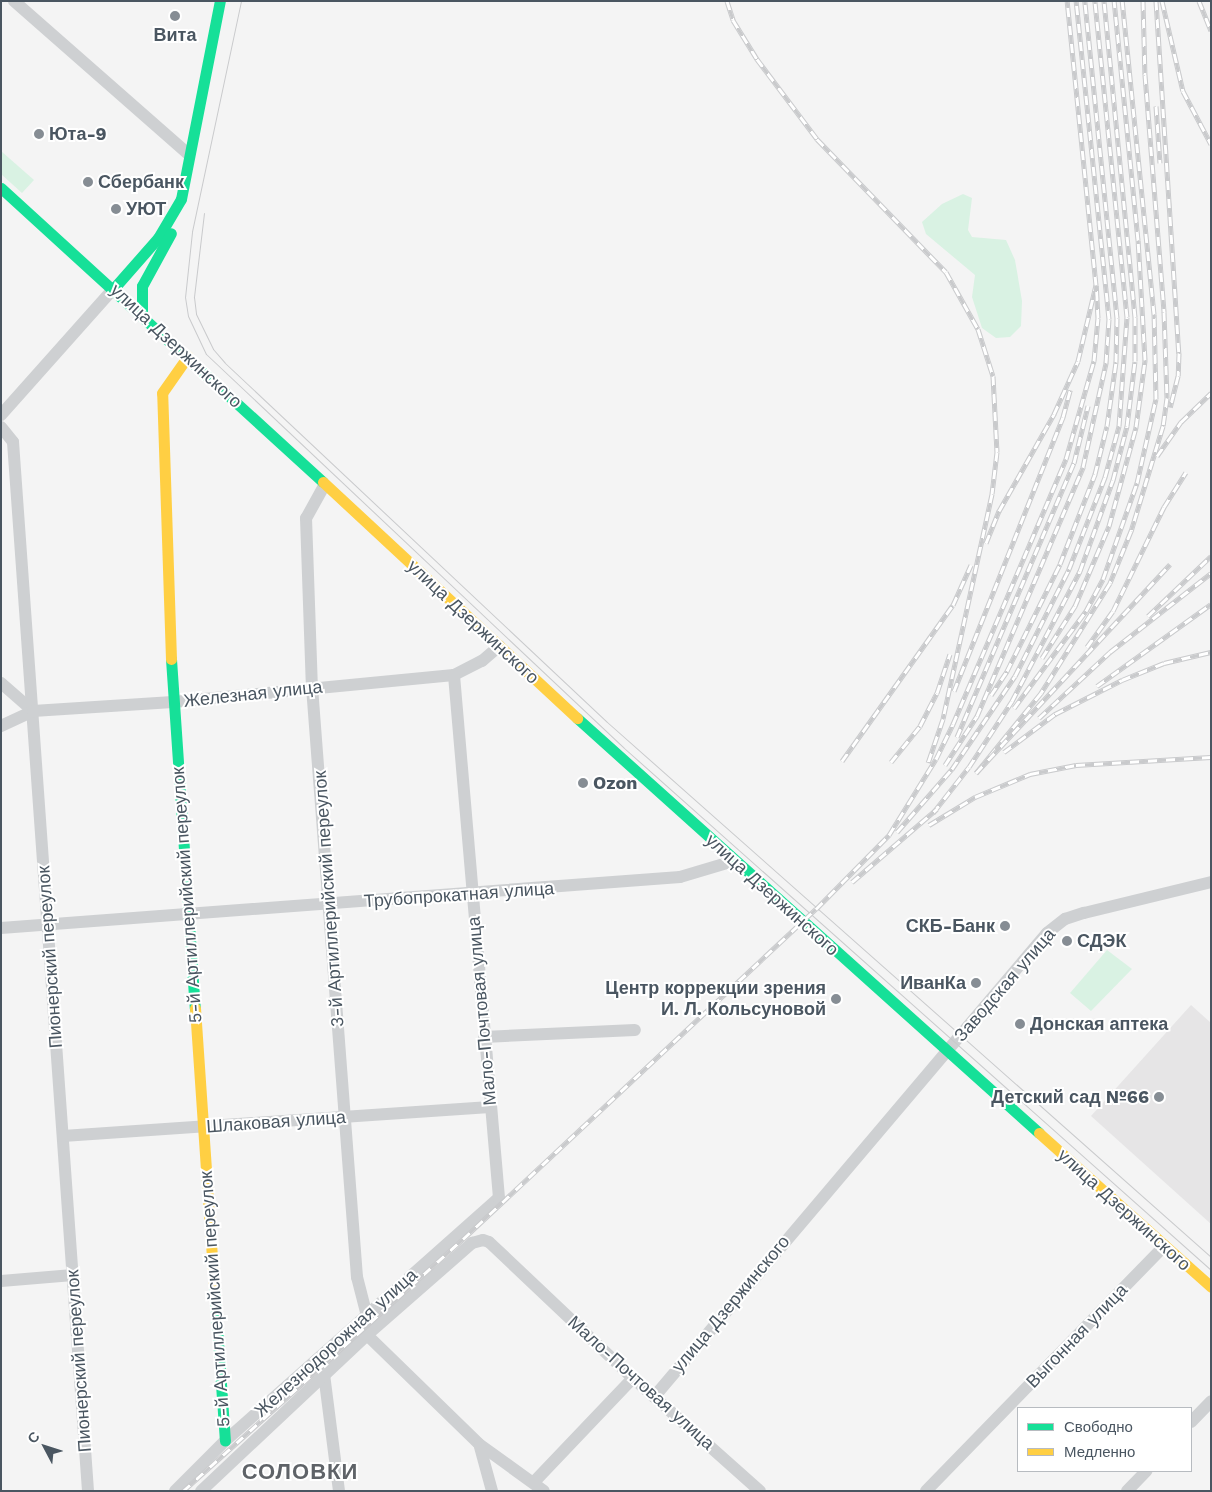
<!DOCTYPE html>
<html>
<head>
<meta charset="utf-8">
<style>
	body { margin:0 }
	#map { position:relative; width:1212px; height:1492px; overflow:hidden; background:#f4f4f4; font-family:"Work Sans",sans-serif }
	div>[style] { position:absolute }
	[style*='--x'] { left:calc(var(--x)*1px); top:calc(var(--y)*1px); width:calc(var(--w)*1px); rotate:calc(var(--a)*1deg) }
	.education>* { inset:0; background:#e6e5e6 }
	.green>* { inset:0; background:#d9f2e3 }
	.street>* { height:12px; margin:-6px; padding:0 6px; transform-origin:6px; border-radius:6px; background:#ced0d2 }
	.fast>* { height:11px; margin:-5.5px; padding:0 5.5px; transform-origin:5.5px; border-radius:5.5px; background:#16e098 }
	.slow>* { height:11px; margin:-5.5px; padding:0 5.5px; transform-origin:5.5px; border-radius:5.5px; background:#ffcf43 }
	.tram>* { height:1px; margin:-0.5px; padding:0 0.5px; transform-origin:0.5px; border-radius:0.5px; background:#c9cacc }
	.rail>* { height:5px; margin-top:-2.5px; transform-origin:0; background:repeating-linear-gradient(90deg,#fff 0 9px,#c9cacc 0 18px); box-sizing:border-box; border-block:1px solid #c9cacc }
	.dots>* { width:14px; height:14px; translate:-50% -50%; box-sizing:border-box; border:2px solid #fff; border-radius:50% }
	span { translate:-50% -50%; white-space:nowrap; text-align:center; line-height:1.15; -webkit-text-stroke:4px #fff; paint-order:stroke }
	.poi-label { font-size:18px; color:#4a5661; font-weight:700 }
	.left { translate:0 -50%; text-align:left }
	.right { translate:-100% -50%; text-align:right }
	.street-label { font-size:18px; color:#4a5661 }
	.district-label { font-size:22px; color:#5f6368; font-weight:700; letter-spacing:1px }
	.frame { position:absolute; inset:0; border:2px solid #4a5661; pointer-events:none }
	.legend { position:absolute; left:1017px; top:1407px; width:175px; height:65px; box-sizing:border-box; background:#fff; border:1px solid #b7bbc0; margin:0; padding:6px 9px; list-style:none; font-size:15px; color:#4a5661 }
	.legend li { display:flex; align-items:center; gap:10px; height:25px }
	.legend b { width:25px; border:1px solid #b7bbc0 }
	.north { position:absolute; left:20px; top:1422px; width:50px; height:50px; -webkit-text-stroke:4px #fff; paint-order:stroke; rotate:310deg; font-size:14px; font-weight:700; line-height:20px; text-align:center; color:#4a5661 }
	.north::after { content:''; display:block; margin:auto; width:18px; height:22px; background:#4a5661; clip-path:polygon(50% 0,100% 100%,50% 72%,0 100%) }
</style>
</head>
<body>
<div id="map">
	<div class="education">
		<i style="clip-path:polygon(1191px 1005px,1211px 1023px,1211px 1224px,1091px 1116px)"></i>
	</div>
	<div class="green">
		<i style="clip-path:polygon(1px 151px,34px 180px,22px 193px,1px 174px)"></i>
		<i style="clip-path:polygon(963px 194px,972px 198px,968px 230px,972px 237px,1006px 240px,1015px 260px,1022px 301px,1021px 326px,1010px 337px,996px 338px,982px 328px,972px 297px,975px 275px,926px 234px,922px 222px,942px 204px)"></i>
		<i style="clip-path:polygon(1107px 950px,1132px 969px,1091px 1011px,1070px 993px)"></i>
	</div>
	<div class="street">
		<i style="--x:14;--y:1;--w:233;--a:41.3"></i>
		<i style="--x:1;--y:415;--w:170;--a:-48.3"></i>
		<i style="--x:1;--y:427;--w:19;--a:51"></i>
		<i style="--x:13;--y:442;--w:1052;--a:85.91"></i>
		<i style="--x:324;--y:486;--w:37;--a:119"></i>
		<i style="--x:306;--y:518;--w:169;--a:88"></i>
		<i style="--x:312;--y:687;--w:592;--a:85.64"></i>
		<i style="--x:357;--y:1277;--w:40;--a:75.6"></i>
		<i style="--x:1;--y:683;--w:43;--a:41.2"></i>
		<i style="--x:1;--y:726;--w:35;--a:-25"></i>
		<i style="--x:33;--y:711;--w:140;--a:-3.7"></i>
		<i style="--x:173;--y:702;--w:282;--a:-5.5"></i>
		<i style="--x:454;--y:675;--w:31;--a:-27"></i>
		<i style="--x:482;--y:661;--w:23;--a:-41"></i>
		<i style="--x:1;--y:928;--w:681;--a:-4.3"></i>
		<i style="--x:680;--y:877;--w:56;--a:-16.5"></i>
		<i style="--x:484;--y:1037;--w:151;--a:-2.7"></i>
		<i style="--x:63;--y:1136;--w:428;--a:-3.9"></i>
		<i style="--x:1;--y:1281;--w:72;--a:-4.8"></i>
		<i style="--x:367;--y:1335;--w:156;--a:44.2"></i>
		<i style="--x:479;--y:1444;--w:80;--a:35.9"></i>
		<i style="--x:324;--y:1374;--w:118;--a:82.7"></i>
		<i style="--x:654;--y:1397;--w:608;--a:-49.74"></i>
		<i style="--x:1047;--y:933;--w:23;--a:-38"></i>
		<i style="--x:1065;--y:919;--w:20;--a:-18"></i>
		<i style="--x:1084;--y:913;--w:131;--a:-13.7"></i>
		<i style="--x:1191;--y:1422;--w:29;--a:-46"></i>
		<i style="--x:480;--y:1447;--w:46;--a:74.7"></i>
		<i style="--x:535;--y:1481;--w:142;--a:-46.4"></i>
		<i style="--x:175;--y:1491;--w:71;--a:-45"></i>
		<i style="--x:225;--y:1441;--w:366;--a:-41.6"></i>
		<i style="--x:499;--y:1198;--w:525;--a:-94.92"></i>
		<i style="--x:201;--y:1491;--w:228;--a:-43.2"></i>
		<i style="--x:367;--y:1335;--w:140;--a:-41.2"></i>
		<i style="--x:472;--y:1243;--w:11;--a:-15"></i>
		<i style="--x:483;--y:1240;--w:6;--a:18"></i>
		<i style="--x:489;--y:1242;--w:198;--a:43.4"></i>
		<i style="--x:633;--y:1378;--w:170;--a:41.7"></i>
		<i style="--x:926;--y:1491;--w:342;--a:-45.8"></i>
		<i style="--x:1127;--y:1491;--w:28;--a:-46"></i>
	</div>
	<div class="fast">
		<i style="--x:1;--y:188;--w:436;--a:42.4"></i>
		<i style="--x:114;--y:288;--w:67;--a:-48.7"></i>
		<i style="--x:158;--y:238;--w:45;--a:-59.5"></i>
		<i style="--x:181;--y:199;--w:202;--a:-78.9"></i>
		<i style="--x:142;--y:313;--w:27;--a:-90"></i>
		<i style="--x:142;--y:286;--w:60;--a:-61.3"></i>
		<i style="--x:171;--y:659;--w:350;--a:86.1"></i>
		<i style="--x:577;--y:718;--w:621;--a:41.93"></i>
		<i style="--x:214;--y:1284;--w:157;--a:86"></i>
	</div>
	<div class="slow">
		<i style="--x:323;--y:482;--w:347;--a:42.9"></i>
		<i style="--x:171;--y:659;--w:266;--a:-91.9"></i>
		<i style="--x:162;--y:393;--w:45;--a:-54.9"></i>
		<i style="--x:195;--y:1008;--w:277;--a:86.1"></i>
		<i style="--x:1039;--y:1133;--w:231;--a:41.8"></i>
	</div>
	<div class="tram">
		<i style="--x:241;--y:1;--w:236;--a:102"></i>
		<i style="--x:192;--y:232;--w:65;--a:96.1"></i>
		<i style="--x:185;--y:297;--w:19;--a:81"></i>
		<i style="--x:188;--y:316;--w:42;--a:64.7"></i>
		<i style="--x:206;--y:354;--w:574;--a:43.31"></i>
		<i style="--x:624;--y:748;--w:786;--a:41.65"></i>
		<i style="--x:204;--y:213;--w:85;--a:96.8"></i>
		<i style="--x:194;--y:297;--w:17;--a:83"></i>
		<i style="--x:196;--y:314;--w:39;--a:64"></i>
		<i style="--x:213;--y:349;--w:18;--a:49"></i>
		<i style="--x:225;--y:363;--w:524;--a:43.22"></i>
		<i style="--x:607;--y:722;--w:807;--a:41.53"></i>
	</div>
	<div class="rail">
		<i style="--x:727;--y:1;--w:20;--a:72"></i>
		<i style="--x:733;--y:20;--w:46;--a:58.4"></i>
		<i style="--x:757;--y:59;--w:100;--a:53.1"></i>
		<i style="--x:817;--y:139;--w:185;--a:45.9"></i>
		<i style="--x:946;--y:272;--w:65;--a:60.7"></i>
		<i style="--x:978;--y:329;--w:49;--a:72.3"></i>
		<i style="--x:993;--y:376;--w:76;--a:87"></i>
		<i style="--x:997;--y:452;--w:42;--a:96.8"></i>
		<i style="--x:992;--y:494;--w:230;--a:102.3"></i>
		<i style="--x:943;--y:719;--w:46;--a:108.8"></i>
		<i style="--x:1143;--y:1;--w:74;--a:88.5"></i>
		<i style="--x:1145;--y:75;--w:238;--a:85.4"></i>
		<i style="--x:1164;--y:312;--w:86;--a:88"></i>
		<i style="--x:1167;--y:398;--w:28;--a:98"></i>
		<i style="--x:1163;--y:426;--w:110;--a:106.9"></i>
		<i style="--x:1131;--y:531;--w:56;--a:112"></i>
		<i style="--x:1110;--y:583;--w:130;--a:122.1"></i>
		<i style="--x:1041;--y:693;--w:103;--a:129.1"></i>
		<i style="--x:976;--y:773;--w:285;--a:-47.1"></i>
		<i style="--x:1156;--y:1;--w:353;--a:86.3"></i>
		<i style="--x:1179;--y:353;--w:23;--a:92"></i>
		<i style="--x:1178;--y:376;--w:32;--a:104"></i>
		<i style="--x:1162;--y:1;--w:92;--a:76.9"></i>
		<i style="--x:1183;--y:91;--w:60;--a:62.2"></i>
		<i style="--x:1199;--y:1;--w:32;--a:68"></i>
		<i style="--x:1156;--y:106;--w:57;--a:86"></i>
		<i style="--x:1157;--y:456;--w:42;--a:-54.8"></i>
		<i style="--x:1181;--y:422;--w:42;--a:-44"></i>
		<i style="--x:986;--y:543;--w:35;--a:-68"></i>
		<i style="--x:999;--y:511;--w:112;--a:-60.4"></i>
		<i style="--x:1054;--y:414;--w:58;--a:-65.6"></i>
		<i style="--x:1078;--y:361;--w:78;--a:-76.7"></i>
		<i style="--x:1096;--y:285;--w:285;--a:-95.8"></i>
		<i style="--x:1148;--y:616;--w:87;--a:-43.6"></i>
		<i style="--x:1087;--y:647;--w:44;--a:-54.2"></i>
		<i style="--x:1113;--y:611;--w:116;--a:-63.9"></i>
		<i style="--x:1164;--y:507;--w:41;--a:-57.8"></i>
		<i style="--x:1042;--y:658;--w:62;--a:-57.6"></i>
		<i style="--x:1075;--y:606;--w:87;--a:-67"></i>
		<i style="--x:1109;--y:526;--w:103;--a:-74.7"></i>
		<i style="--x:1136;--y:427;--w:68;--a:-82.3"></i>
		<i style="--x:1145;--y:360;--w:120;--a:-93.3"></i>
		<i style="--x:1138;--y:240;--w:240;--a:-95.7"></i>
		<i style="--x:1097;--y:686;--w:140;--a:-35.7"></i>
		<i style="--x:954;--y:691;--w:295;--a:-68.3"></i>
		<i style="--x:1063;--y:417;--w:28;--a:-75"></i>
		<i style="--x:991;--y:695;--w:29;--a:-56"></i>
		<i style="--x:1007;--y:671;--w:119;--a:-63.6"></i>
		<i style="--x:1060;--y:564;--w:97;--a:-68.7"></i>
		<i style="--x:1095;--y:474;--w:49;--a:-76"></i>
		<i style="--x:1107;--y:426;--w:65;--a:-82"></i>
		<i style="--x:1116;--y:362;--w:44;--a:-88.7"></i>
		<i style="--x:1117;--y:318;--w:319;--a:-95.8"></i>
		<i style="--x:1014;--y:708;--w:121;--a:-53.4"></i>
		<i style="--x:1086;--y:611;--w:36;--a:-62"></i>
		<i style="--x:1103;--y:579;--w:102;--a:-70.5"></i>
		<i style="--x:1137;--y:483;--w:86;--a:-77.3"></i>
		<i style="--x:1156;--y:399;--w:85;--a:-91.3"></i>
		<i style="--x:1154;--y:314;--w:315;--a:-95.8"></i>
		<i style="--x:1039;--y:718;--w:97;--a:-42.9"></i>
		<i style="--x:1110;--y:652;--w:128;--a:-38"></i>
		<i style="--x:957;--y:737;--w:298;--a:-66.9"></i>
		<i style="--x:1074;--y:463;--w:59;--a:-76.2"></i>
		<i style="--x:1004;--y:752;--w:64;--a:-36.7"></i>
		<i style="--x:1055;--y:714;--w:75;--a:-26.9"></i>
		<i style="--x:1122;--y:680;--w:45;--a:-22"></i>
		<i style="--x:1164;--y:663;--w:48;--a:-13.2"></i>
		<i style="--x:842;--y:761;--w:191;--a:-54.6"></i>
		<i style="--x:953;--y:605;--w:44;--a:-65.8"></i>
		<i style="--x:891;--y:762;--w:46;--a:-51.1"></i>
		<i style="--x:920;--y:726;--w:37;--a:-63"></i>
		<i style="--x:937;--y:693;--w:41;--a:-71.6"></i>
		<i style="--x:945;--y:765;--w:59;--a:-56.9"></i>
		<i style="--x:977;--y:716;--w:271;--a:-66.9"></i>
		<i style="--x:1083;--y:467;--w:107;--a:-77.5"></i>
		<i style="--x:1106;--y:363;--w:44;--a:-86.1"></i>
		<i style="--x:1109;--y:319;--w:320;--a:-95.9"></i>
		<i style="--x:933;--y:813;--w:58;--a:-52"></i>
		<i style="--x:969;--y:767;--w:79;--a:-56.9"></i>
		<i style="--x:1012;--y:701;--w:147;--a:-62.4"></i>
		<i style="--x:1080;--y:571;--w:97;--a:-70.1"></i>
		<i style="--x:1113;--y:480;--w:56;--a:-75.5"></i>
		<i style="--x:1127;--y:426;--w:65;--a:-83"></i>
		<i style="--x:1135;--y:361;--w:44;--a:-90"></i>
		<i style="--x:1135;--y:317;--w:318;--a:-95.6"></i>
		<i style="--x:929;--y:825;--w:54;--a:-31.3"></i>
		<i style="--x:975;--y:797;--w:60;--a:-22.7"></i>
		<i style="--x:1030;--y:774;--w:47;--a:-11.1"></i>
		<i style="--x:1076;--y:765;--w:135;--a:-3.4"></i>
		<i style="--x:897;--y:832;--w:84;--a:-48.9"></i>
		<i style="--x:952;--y:769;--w:112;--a:-55.9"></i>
		<i style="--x:1015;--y:676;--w:120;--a:-63.2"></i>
		<i style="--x:1069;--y:569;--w:99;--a:-68.6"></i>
		<i style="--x:1105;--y:477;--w:53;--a:-74.6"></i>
		<i style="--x:1119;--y:426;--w:109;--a:-85.8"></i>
		<i style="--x:1127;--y:317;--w:318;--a:-95.8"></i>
		<i style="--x:852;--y:882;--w:112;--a:-40.7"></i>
		<i style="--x:183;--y:1491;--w:377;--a:-42"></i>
		<i style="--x:463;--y:1239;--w:483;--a:-43.1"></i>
		<i style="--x:816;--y:909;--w:104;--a:-45.4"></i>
		<i style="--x:889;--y:835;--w:89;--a:-58.3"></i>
		<i style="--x:936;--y:759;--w:39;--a:-64"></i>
		<i style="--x:953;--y:724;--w:288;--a:-66.9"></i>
		<i style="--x:1066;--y:459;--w:102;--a:-74.1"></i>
		<i style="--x:1094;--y:361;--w:43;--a:-84.7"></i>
		<i style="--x:1098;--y:318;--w:33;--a:-93"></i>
	</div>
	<div class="dots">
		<i style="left:175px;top:16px;background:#868d94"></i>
		<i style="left:39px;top:134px;background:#868d94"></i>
		<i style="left:88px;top:182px;background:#868d94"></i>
		<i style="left:116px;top:209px;background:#868d94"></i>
		<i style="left:583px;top:783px;background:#868d94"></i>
		<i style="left:1005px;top:926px;background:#868d94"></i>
		<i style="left:1067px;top:941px;background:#868d94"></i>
		<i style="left:976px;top:983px;background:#868d94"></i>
		<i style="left:836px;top:999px;background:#868d94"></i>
		<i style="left:1020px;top:1024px;background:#868d94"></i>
		<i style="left:1159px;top:1097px;background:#868d94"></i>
	</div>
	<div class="poi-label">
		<span style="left:175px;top:35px">Вита</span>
		<span class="left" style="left:49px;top:134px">Юта-9</span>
		<span class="left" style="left:98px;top:182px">Сбербанк</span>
		<span class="left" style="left:126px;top:209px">УЮТ</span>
		<span class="left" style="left:593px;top:783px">Ozon</span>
		<span class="right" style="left:995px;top:926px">СКБ-Банк</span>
		<span class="left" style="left:1077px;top:941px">СДЭК</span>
		<span class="right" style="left:966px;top:983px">ИванКа</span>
		<span class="right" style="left:826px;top:999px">Центр коррекции зрения<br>И. Л. Кольсуновой</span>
		<span class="left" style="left:1030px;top:1024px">Донская аптека</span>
		<span class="right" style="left:1149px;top:1097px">Детский сад №66</span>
	</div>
	<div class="street-label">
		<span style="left:176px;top:346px;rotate:43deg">улица Дзержинского</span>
		<span style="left:473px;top:622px;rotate:43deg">улица Дзержинского</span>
		<span style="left:253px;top:694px;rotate:-6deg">Железная улица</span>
		<span style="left:187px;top:895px;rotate:-94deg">5-й Артиллерийский переулок</span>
		<span style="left:459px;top:895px;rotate:-4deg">Трубопрокатная улица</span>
		<span style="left:772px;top:895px;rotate:42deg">улица Дзержинского</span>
		<span style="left:329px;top:899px;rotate:-94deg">3-й Артиллерийский переулок</span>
		<span style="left:50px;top:957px;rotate:-94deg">Пионерский переулок</span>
		<span style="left:1005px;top:985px;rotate:-49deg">Заводская улица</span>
		<span style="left:482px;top:1011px;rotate:-95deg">Мало-Почтовая улица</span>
		<span style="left:276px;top:1122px;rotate:-4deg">Шлаковая улица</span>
		<span style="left:1124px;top:1210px;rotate:42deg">улица Дзержинского</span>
		<span style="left:215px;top:1299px;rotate:-94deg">5-й Артиллерийский переулок</span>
		<span style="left:731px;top:1304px;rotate:-50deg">улица Дзержинского</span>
		<span style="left:1077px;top:1336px;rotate:-46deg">Выгонная улица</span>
		<span style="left:336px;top:1343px;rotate:-42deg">Железнодорожная улица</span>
		<span style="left:79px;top:1361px;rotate:-94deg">Пионерский переулок</span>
		<span style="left:641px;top:1383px;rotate:42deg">Мало-Почтовая улица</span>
	</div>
	<div class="district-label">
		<span style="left:300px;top:1472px">СОЛОВКИ</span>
	</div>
	<div class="frame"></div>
	<ul class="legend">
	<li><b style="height:6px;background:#16e098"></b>Свободно</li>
	<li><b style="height:6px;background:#ffcf43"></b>Медленно</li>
	</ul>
	<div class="north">С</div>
</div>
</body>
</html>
